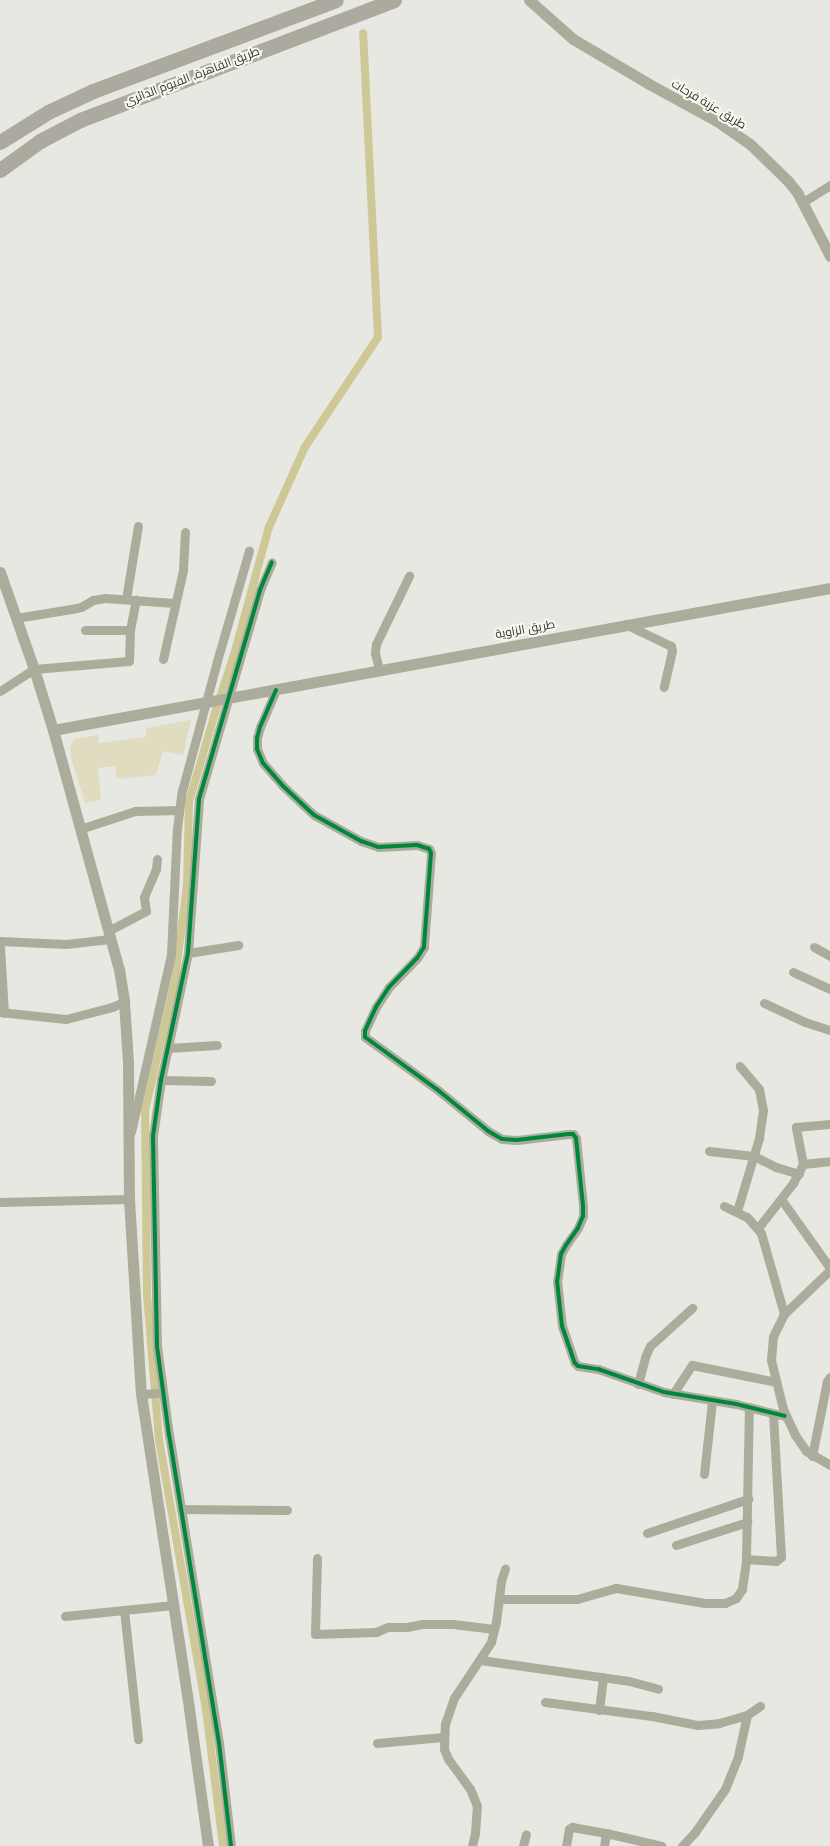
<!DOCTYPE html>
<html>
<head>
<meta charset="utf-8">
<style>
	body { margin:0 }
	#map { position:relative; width:830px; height:1846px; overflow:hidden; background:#e8e8e3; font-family:"Playfair Display",Cairo,serif }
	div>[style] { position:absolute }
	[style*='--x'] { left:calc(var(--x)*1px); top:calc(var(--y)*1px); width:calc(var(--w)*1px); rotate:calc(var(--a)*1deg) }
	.green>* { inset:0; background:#dfdcc0 }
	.canal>* { height:8px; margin:-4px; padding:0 4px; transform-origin:4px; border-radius:4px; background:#cdc896 }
	.minor>* { height:9px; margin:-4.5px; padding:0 4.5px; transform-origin:4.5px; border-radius:4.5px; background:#acac9d }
	.tertiary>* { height:11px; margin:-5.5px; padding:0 5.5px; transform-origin:5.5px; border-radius:5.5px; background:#acac9d }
	.trunk>* { height:15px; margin:-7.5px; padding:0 7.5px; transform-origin:7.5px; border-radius:7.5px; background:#acaa9e }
	.cycleway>* { height:4px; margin:-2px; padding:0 2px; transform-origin:2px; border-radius:2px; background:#00873e }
	span { translate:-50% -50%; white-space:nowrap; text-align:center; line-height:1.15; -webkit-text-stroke:4px #f8f8ee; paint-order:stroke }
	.street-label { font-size:12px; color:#33332f }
</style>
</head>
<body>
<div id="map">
	<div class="green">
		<i style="clip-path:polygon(191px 720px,183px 755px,163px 751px,156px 775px,117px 779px,115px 766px,98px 768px,101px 800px,85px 803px,71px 758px,70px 746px,74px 739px,98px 735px,99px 743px,146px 737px,146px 728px)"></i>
	</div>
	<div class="canal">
		<i style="--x:223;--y:1846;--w:138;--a:-97.1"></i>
		<i style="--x:206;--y:1709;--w:273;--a:-99.9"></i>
		<i style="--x:159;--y:1440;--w:146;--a:-94.7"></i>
		<i style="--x:147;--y:1294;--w:183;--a:-90.6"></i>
		<i style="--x:145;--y:1111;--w:135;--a:-77.2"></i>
		<i style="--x:175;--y:979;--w:95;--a:-82.7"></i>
		<i style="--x:187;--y:885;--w:83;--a:-88.6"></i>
		<i style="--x:189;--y:802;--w:93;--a:-73.7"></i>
		<i style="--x:215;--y:713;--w:65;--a:-72.1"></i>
		<i style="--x:235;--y:651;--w:129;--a:-74.7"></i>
		<i style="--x:269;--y:527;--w:88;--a:-65.8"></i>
		<i style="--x:305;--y:447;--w:132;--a:-56.4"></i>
		<i style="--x:378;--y:337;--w:304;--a:-92.8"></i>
	</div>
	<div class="minor">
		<i style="--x:803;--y:202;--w:32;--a:-32"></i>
		<i style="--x:126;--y:599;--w:74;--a:-80.7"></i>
		<i style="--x:16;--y:618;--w:56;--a:-9.3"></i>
		<i style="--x:71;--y:609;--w:10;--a:-11"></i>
		<i style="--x:81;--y:607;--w:14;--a:-30"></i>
		<i style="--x:93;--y:600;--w:12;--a:-9"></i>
		<i style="--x:105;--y:598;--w:69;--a:4.1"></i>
		<i style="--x:625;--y:624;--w:51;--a:25.6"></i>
		<i style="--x:671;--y:646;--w:5;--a:79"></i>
		<i style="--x:672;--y:651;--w:37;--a:103"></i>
		<i style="--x:85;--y:630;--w:45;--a:0"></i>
		<i style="--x:163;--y:659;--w:91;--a:-77.3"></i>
		<i style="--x:183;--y:570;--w:38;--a:-87"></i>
		<i style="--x:379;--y:669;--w:16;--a:-104"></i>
		<i style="--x:375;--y:653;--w:9;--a:-84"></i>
		<i style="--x:376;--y:644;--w:76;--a:-64.1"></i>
		<i style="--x:276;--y:690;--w:40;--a:113.4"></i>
		<i style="--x:260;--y:727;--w:11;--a:105"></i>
		<i style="--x:257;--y:738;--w:11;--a:90"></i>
		<i style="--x:257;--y:749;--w:15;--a:67"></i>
		<i style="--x:263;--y:763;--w:30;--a:49"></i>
		<i style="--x:283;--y:786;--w:42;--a:43.1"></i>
		<i style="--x:314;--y:815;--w:54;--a:29"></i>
		<i style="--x:361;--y:841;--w:18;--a:19"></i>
		<i style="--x:378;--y:847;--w:39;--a:-3"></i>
		<i style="--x:417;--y:845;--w:13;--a:18"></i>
		<i style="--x:429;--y:849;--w:4;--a:63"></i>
		<i style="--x:431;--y:853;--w:94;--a:94.3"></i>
		<i style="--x:424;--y:947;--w:13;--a:122"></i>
		<i style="--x:417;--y:958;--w:40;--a:134"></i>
		<i style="--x:389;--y:987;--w:24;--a:123"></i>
		<i style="--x:376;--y:1007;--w:26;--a:115"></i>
		<i style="--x:365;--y:1031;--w:6;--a:90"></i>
		<i style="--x:365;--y:1037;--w:92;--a:36.1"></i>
		<i style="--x:439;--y:1091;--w:63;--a:39.2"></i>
		<i style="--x:488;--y:1131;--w:16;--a:30"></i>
		<i style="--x:502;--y:1139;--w:15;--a:4"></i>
		<i style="--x:517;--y:1140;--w:52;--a:-6.6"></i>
		<i style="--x:569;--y:1134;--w:4;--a:0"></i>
		<i style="--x:573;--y:1134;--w:5;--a:53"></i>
		<i style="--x:576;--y:1138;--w:68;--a:84.1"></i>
		<i style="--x:583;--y:1206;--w:10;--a:90"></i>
		<i style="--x:583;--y:1216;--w:13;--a:113"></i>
		<i style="--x:578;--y:1228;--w:21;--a:125"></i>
		<i style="--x:566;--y:1245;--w:10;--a:119"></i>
		<i style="--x:561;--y:1254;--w:27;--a:98"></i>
		<i style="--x:557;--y:1281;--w:45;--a:83.7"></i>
		<i style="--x:562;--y:1326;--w:39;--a:71"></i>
		<i style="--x:575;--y:1363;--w:4;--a:45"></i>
		<i style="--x:578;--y:1366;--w:20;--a:9"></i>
		<i style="--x:598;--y:1369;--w:70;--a:19.2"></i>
		<i style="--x:664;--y:1392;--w:73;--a:9.5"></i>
		<i style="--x:736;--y:1404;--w:50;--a:13.8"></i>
		<i style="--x:0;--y:691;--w:40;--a:-32.9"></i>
		<i style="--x:34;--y:669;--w:95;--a:-4.8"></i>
		<i style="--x:129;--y:661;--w:31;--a:-88"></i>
		<i style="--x:130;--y:630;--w:31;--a:-79"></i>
		<i style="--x:80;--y:829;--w:58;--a:-18.1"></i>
		<i style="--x:135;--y:811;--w:44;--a:-1.3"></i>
		<i style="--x:108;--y:931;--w:43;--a:-27.8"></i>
		<i style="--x:146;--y:911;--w:14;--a:-98"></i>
		<i style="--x:144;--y:897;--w:30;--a:-67"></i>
		<i style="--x:156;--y:869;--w:10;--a:-84"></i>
		<i style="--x:0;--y:941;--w:66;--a:2.6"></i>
		<i style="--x:66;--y:944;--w:44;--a:-6.5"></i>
		<i style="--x:0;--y:946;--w:67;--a:86.6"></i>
		<i style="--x:814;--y:947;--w:18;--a:29"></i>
		<i style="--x:188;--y:953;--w:51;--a:-9.1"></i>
		<i style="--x:793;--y:972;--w:41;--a:24.7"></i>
		<i style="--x:764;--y:1003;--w:45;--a:24.9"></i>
		<i style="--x:805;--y:1022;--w:26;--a:18"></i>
		<i style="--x:0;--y:1012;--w:66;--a:6.1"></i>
		<i style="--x:66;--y:1019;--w:48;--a:-14.6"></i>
		<i style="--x:112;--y:1007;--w:13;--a:-23"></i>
		<i style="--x:168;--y:1048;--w:49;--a:-3.5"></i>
		<i style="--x:161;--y:1080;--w:50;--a:1.1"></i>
		<i style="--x:131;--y:1132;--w:182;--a:-77.3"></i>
		<i style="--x:171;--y:954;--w:125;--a:-87.3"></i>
		<i style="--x:177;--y:829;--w:38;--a:-83"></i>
		<i style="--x:182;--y:791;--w:135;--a:-74.9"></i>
		<i style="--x:217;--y:661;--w:115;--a:-73.8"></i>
		<i style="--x:709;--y:1151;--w:45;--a:6.3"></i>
		<i style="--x:754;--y:1156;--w:25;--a:27"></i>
		<i style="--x:776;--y:1167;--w:24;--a:17"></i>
		<i style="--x:803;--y:1164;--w:38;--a:-101"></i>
		<i style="--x:796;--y:1127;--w:34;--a:-5"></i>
		<i style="--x:781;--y:1199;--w:85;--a:54.6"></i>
		<i style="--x:0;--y:1202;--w:129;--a:-1.3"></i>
		<i style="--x:724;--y:1206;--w:25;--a:26"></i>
		<i style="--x:747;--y:1217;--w:21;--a:49"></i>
		<i style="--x:761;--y:1233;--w:84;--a:74.1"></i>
		<i style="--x:737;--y:1211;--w:76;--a:-73.2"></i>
		<i style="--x:759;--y:1138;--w:28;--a:-82"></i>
		<i style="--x:763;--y:1110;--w:21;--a:-101"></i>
		<i style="--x:759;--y:1089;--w:30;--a:-130"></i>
		<i style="--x:758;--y:1228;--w:57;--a:-52.1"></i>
		<i style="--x:793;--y:1183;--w:21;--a:-62"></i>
		<i style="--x:803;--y:1164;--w:27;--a:-6"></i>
		<i style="--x:830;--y:1270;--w:64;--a:136.3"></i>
		<i style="--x:784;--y:1314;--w:25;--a:116"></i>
		<i style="--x:773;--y:1337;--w:23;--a:95"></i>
		<i style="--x:771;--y:1360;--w:50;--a:76.2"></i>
		<i style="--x:783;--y:1409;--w:29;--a:65"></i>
		<i style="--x:795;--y:1435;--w:19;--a:55"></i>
		<i style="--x:806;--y:1451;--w:28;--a:30"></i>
		<i style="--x:638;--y:1384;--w:28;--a:-75"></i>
		<i style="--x:645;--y:1357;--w:12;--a:-66"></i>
		<i style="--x:650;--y:1346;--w:57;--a:-42.1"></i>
		<i style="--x:141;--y:1394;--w:22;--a:-3"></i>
		<i style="--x:673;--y:1394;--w:35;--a:-57"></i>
		<i style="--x:692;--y:1365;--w:86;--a:11.4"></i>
		<i style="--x:812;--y:1456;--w:76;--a:-78.7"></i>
		<i style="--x:827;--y:1381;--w:5;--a:-53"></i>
		<i style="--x:704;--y:1474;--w:73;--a:-83.7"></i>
		<i style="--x:181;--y:1509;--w:106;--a:0.5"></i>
		<i style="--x:647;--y:1533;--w:107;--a:-18.6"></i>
		<i style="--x:676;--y:1545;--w:75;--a:-17.9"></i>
		<i style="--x:317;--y:1558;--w:76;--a:91.5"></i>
		<i style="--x:315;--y:1634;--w:61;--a:-1.9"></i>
		<i style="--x:376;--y:1632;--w:13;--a:-23"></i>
		<i style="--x:388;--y:1627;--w:19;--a:0"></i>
		<i style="--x:407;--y:1627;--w:15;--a:-11"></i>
		<i style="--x:422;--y:1624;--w:31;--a:0"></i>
		<i style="--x:453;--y:1624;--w:41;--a:7"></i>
		<i style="--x:746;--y:1559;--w:30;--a:4"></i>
		<i style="--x:776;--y:1561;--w:6;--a:-39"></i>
		<i style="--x:781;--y:1557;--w:144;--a:-93.2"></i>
		<i style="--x:499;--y:1599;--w:78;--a:0"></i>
		<i style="--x:577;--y:1599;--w:41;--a:-15.8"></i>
		<i style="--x:616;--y:1588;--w:90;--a:9.6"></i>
		<i style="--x:705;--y:1603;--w:20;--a:0"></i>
		<i style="--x:725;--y:1603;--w:12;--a:-24"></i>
		<i style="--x:736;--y:1598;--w:11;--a:-56"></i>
		<i style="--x:742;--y:1589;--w:30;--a:-82"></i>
		<i style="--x:746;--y:1559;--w:152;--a:-88.9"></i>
		<i style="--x:124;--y:1610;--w:130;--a:83.8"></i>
		<i style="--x:65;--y:1616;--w:109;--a:-5.8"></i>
		<i style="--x:480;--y:1660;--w:150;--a:8"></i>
		<i style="--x:629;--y:1681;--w:30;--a:15"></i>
		<i style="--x:545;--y:1702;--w:108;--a:7.5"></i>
		<i style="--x:652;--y:1716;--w:47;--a:11.1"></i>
		<i style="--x:698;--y:1725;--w:21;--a:-5"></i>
		<i style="--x:719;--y:1723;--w:29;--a:-16"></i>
		<i style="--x:747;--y:1715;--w:16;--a:-35"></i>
		<i style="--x:599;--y:1710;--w:33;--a:-83"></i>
		<i style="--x:377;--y:1743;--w:66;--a:-5.2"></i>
		<i style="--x:231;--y:1846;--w:104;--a:-96.6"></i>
		<i style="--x:219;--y:1743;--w:312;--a:-99.2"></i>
		<i style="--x:169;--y:1435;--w:90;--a:-97.7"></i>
		<i style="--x:157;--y:1346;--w:210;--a:-91.1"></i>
		<i style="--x:153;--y:1136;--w:57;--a:-81.9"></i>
		<i style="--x:161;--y:1080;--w:130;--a:-78"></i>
		<i style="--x:188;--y:953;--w:154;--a:-85.9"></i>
		<i style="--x:199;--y:799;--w:218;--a:-73.7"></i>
		<i style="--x:260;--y:590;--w:30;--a:-67"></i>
		<i style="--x:472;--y:1846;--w:13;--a:-77"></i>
		<i style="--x:475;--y:1833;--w:27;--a:-86"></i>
		<i style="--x:477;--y:1806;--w:18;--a:-112"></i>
		<i style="--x:470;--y:1789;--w:37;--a:-126"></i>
		<i style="--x:448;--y:1759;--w:11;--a:-112"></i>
		<i style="--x:444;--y:1749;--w:25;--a:-88"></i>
		<i style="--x:445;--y:1724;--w:28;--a:-71"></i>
		<i style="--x:454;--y:1698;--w:67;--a:-56.5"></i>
		<i style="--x:491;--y:1642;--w:21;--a:-76"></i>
		<i style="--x:496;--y:1622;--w:41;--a:-83"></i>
		<i style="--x:501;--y:1581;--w:13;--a:-72"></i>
		<i style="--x:523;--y:1846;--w:12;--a:-76"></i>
		<i style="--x:566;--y:1846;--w:17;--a:-80"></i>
		<i style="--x:569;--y:1829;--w:4;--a:-34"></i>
		<i style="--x:572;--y:1827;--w:35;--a:10"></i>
		<i style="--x:606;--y:1833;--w:57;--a:13.1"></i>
		<i style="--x:604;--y:1846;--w:13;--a:-81"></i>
		<i style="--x:682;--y:1846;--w:19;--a:-47"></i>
		<i style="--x:695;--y:1832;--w:52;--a:-55.1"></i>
		<i style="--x:725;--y:1789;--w:35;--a:-68"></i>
		<i style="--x:738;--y:1756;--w:42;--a:-77.6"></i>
	</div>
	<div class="tertiary">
		<i style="--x:529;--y:0;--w:59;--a:41.6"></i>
		<i style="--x:573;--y:39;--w:88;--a:30.6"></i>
		<i style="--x:649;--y:84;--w:77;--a:28.6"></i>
		<i style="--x:717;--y:121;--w:40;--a:34.9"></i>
		<i style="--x:750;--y:144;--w:53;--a:44.2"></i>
		<i style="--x:788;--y:181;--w:14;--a:51"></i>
		<i style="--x:797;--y:192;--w:72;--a:62.7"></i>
		<i style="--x:0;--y:572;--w:103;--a:70.7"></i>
		<i style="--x:34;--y:669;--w:64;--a:72.7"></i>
		<i style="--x:53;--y:730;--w:248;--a:74.6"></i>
		<i style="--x:119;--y:969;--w:33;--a:81"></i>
		<i style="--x:124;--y:1002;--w:60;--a:86.2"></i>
		<i style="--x:128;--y:1062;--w:137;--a:89.6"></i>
		<i style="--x:129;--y:1199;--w:195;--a:86.5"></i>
		<i style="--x:141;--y:1394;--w:319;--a:81.3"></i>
		<i style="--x:189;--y:1709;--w:138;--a:82.1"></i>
		<i style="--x:53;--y:730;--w:790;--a:-10.36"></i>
	</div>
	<div class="trunk">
		<i style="--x:0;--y:142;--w:57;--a:-32"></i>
		<i style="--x:48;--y:112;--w:50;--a:-25"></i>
		<i style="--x:93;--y:91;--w:259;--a:-20.5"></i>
		<i style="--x:0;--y:170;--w:49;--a:-35.9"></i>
		<i style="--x:40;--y:141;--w:45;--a:-27.7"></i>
		<i style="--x:80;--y:120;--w:336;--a:-20.9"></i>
	</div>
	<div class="cycleway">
		<i style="--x:276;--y:690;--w:40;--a:113.4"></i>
		<i style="--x:260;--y:727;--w:11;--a:105"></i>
		<i style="--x:257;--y:738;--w:11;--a:90"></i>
		<i style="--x:257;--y:749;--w:15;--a:67"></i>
		<i style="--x:263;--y:763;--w:30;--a:49"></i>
		<i style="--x:283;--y:786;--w:42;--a:43.1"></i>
		<i style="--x:314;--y:815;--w:54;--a:29"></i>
		<i style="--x:361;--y:841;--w:18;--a:19"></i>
		<i style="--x:378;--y:847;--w:39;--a:-3"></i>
		<i style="--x:417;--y:845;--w:13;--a:18"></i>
		<i style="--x:429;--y:849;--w:4;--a:63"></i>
		<i style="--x:431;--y:853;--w:94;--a:94.3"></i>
		<i style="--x:424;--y:947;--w:13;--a:122"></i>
		<i style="--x:417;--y:958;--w:40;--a:134"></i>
		<i style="--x:389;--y:987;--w:24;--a:123"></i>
		<i style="--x:376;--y:1007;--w:26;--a:115"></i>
		<i style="--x:365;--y:1031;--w:6;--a:90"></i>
		<i style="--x:365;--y:1037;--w:92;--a:36.1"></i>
		<i style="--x:439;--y:1091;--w:63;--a:39.2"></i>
		<i style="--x:488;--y:1131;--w:16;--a:30"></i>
		<i style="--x:502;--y:1139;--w:15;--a:4"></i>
		<i style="--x:517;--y:1140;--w:52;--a:-6.6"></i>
		<i style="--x:569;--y:1134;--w:4;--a:0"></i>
		<i style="--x:573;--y:1134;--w:5;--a:53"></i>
		<i style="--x:576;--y:1138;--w:68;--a:84.1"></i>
		<i style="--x:583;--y:1206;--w:10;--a:90"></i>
		<i style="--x:583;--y:1216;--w:13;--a:113"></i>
		<i style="--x:578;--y:1228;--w:21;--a:125"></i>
		<i style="--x:566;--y:1245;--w:10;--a:119"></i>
		<i style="--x:561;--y:1254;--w:27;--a:98"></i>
		<i style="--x:557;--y:1281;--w:45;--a:83.7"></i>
		<i style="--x:562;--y:1326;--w:39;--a:71"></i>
		<i style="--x:575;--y:1363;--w:4;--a:45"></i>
		<i style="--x:578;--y:1366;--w:20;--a:9"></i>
		<i style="--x:598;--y:1369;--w:70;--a:19.2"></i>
		<i style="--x:664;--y:1392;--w:73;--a:9.5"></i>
		<i style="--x:736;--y:1404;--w:50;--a:13.8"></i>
		<i style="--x:231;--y:1846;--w:104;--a:-96.6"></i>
		<i style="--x:219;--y:1743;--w:312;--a:-99.2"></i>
		<i style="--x:169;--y:1435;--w:90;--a:-97.7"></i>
		<i style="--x:157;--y:1346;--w:210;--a:-91.1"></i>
		<i style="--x:153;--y:1136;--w:57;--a:-81.9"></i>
		<i style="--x:161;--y:1080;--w:130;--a:-78"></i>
		<i style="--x:188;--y:953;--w:154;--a:-85.9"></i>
		<i style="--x:199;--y:799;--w:218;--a:-73.7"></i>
		<i style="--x:260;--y:590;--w:30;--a:-67"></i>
	</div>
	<div class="street-label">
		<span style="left:192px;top:76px;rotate:-21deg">طريق القاهرة, الفيوم الدائري</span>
		<span style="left:709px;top:104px;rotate:31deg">طريق عزبة فرحات</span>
		<span style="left:525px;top:629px;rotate:-10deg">طريق الزاوية</span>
	</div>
</div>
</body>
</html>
